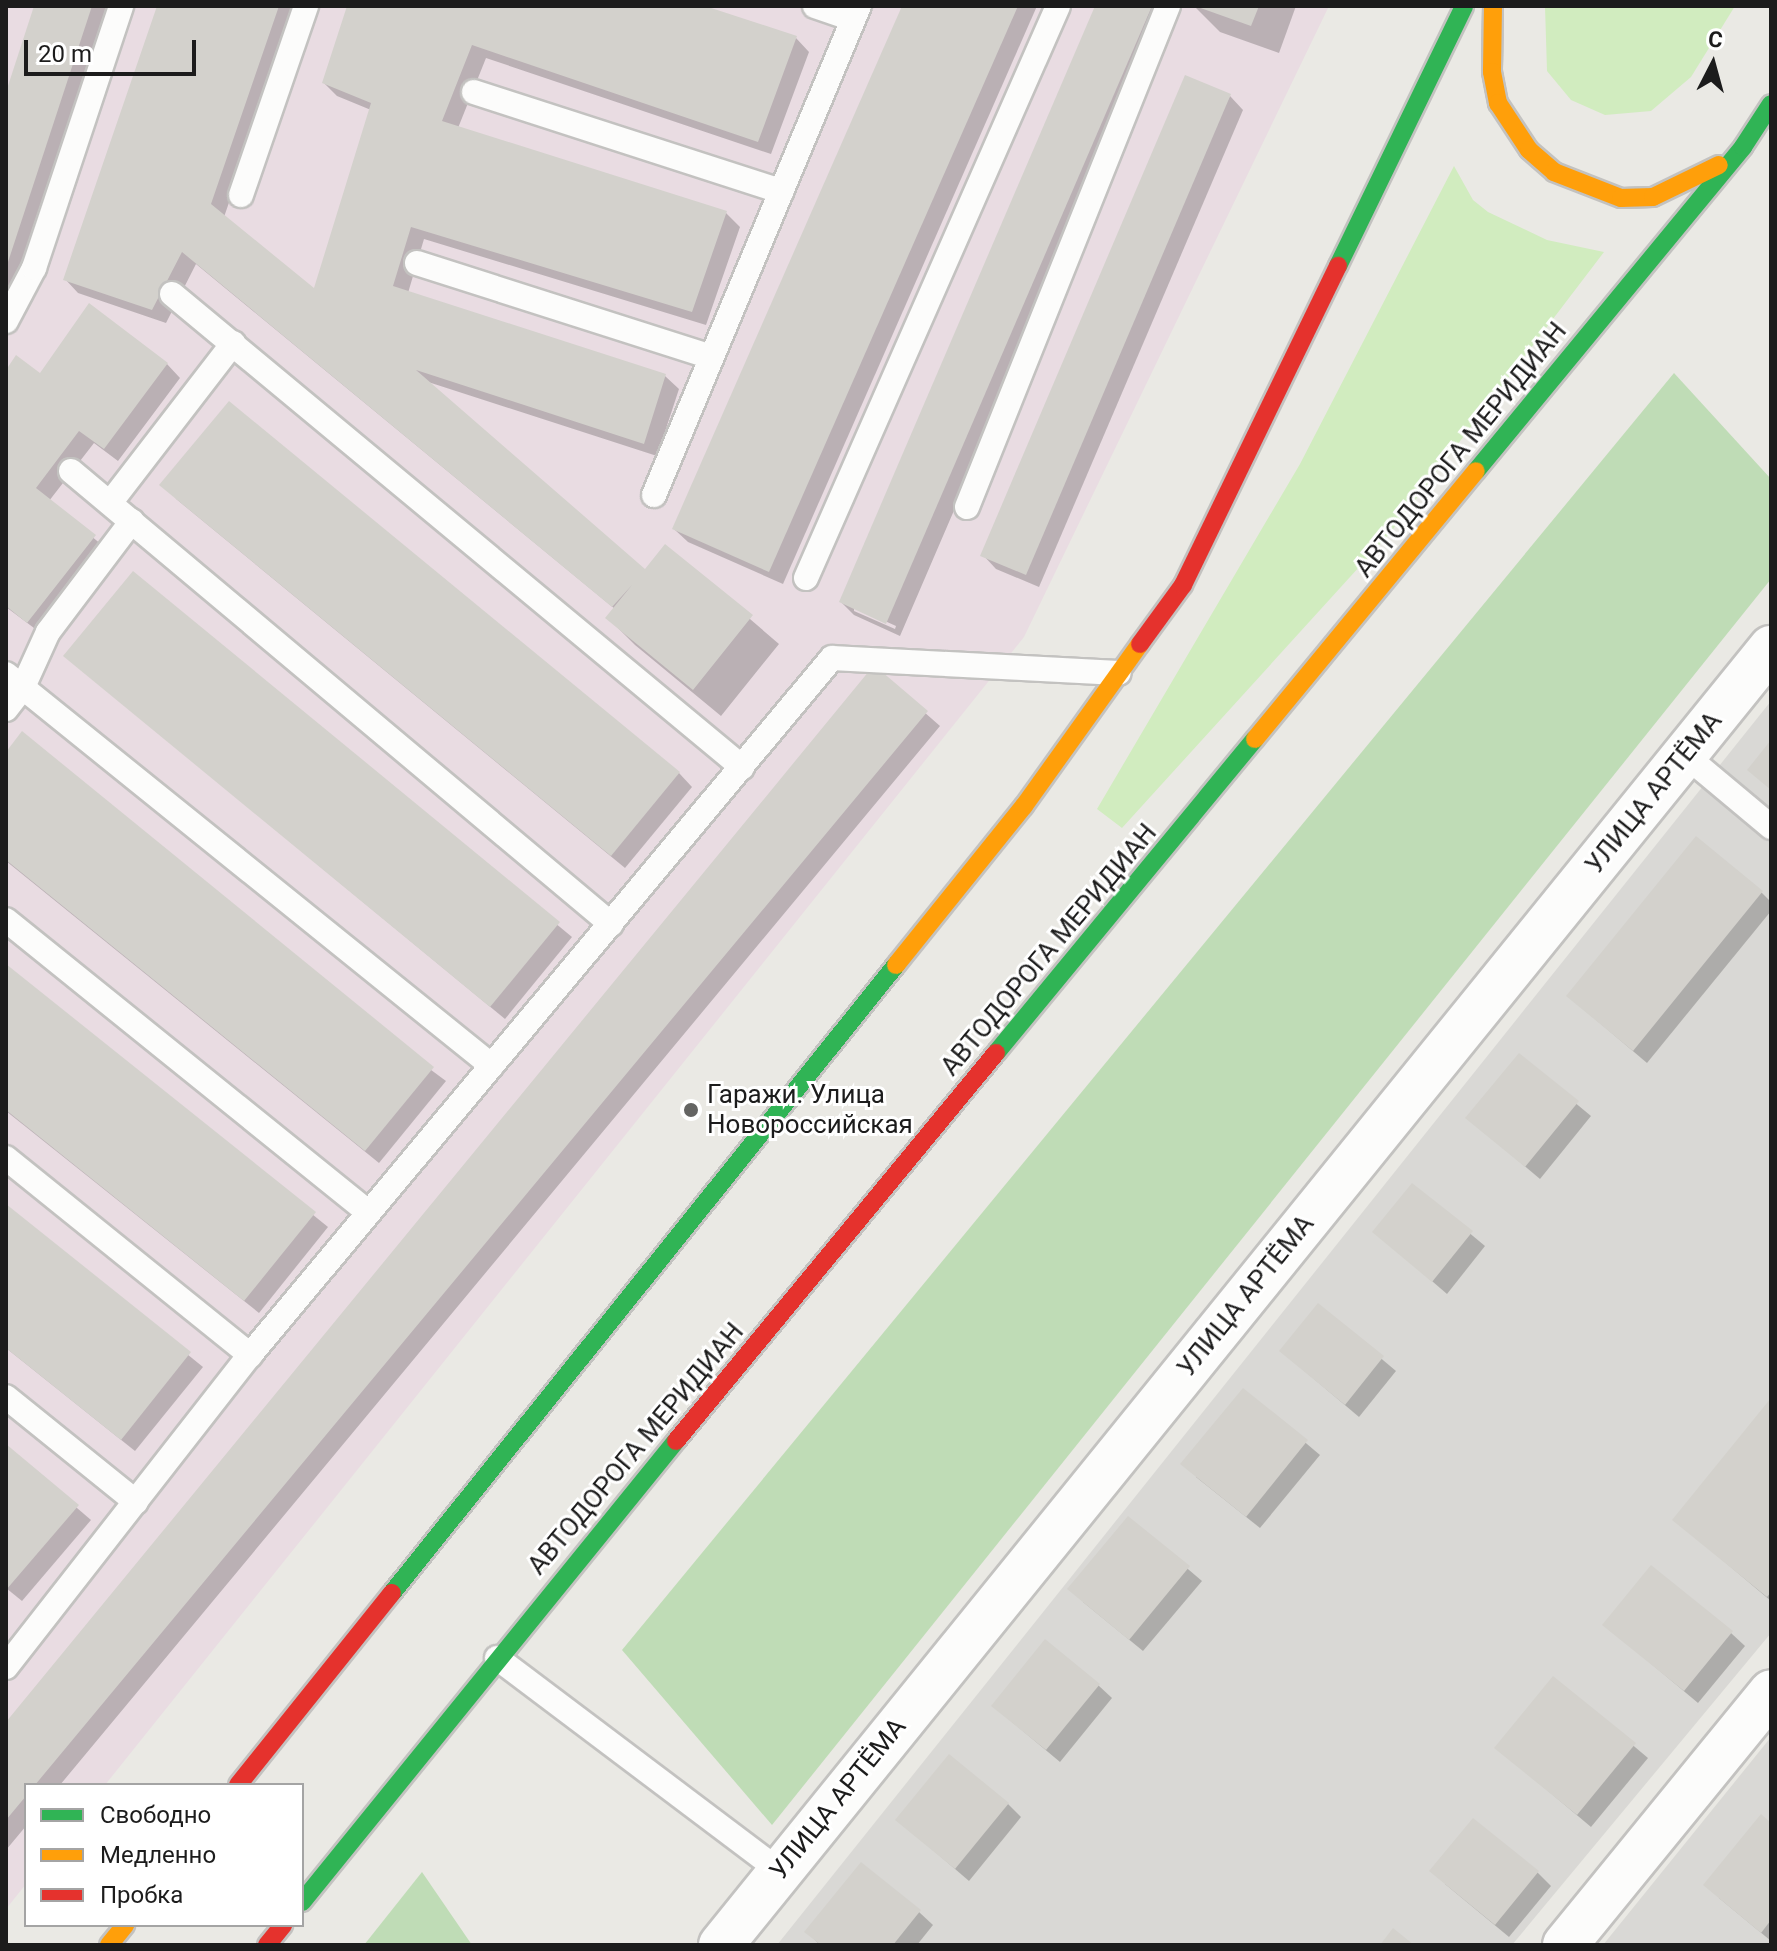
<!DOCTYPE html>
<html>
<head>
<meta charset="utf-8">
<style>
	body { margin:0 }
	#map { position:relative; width:1777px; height:1951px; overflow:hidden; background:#eae9e4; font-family:Roboto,sans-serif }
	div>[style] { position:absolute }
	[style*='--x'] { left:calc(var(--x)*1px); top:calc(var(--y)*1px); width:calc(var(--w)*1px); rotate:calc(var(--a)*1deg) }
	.residential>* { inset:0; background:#d9d8d5 }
	.industrial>* { inset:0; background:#e9dce2 }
	.grass>* { inset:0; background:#d1ecbf }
	.forest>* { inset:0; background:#bfdcb6 }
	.shadow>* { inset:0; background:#0003 }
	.building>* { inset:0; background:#d3d1cc }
	.roads { filter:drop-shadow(2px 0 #c3c2c0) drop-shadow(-2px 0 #c3c2c0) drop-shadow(0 2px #c3c2c0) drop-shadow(0 -2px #c3c2c0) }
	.lane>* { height:24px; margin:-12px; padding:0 12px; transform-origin:12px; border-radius:12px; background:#fcfcfb }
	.street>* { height:44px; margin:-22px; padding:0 22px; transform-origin:22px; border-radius:22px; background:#fcfcfb }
	.fast>* { height:18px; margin:-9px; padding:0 9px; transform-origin:9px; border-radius:9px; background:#30b455 }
	.slow>* { height:18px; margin:-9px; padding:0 9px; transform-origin:9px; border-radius:9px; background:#ff9f0a }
	.jam>* { height:18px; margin:-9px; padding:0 9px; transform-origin:9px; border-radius:9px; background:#e5322d }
	.dots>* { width:22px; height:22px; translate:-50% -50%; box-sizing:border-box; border:4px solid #fff; border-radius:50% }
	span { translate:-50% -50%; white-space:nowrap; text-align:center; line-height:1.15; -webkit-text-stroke:6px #fff; paint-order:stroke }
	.street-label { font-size:26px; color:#1c1c1c }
	.poi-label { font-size:26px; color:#1c1c1c }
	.left { translate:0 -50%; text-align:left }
	.frame { position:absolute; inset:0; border:8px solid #1c1c1c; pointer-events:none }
	.legend { position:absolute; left:24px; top:1783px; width:280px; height:144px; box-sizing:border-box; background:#fff; border:2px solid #a4a4a4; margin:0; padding:10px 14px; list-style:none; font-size:24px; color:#1c1c1c }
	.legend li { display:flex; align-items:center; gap:16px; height:40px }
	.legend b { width:40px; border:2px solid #a4a4a4 }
	.north { position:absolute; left:1673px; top:24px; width:80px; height:80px; -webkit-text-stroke:6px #fff; paint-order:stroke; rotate:6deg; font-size:22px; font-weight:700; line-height:32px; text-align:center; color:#1c1c1c }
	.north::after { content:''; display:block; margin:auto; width:28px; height:36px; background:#1c1c1c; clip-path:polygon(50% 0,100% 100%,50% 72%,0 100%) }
	.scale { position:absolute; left:24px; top:40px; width:172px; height:36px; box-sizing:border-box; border:4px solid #1c1c1c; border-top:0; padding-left:10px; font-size:24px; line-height:28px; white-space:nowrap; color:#1c1c1c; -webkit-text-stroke:6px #fff; paint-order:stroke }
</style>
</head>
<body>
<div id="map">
	<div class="residential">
		<i style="clip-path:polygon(1771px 701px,1771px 1633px,1512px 1945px,777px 1945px)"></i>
		<i style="clip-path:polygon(1771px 1737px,1771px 1945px,1603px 1945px)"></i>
	</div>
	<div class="industrial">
		<i style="clip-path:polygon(6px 6px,1329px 6px,1024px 637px,105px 1785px,26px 1785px,26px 1884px,6px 1909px)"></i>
	</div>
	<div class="grass">
		<i style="clip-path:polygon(1545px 6px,1735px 6px,1691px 77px,1651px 111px,1605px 115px,1571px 100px,1547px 71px)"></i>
		<i style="clip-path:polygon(1454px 166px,1473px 200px,1488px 212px,1547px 240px,1604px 252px,1390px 533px,1122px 828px,1097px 809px,1300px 464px)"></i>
	</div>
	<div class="forest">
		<i style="clip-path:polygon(1674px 373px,1771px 479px,1771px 579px,772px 1825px,622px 1650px)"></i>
		<i style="clip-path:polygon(422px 1872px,472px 1945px,364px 1945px)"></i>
	</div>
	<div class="shadow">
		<i style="clip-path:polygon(36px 6px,110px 6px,6px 320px,6px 98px)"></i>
		<i style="clip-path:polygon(159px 6px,297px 6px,224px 217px,315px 291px,371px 110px,337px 96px,324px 83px,350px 6px,698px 6px,796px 38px,809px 52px,771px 154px,486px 58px,458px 128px,726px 213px,740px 227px,706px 325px,424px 239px,408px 293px,665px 376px,679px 389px,657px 456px,425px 381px,645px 572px,666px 547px,779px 644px,721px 716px,635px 645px,608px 618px,615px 609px,196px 264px,166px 323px,78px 293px,65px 279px)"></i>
		<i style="clip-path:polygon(904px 6px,1037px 6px,783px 584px,688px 542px,674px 529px)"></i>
		<i style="clip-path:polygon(evenodd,1098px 6px,1171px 6px,900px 636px,854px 615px,841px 602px,1098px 6px,854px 607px,896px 626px,895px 629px,854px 611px,854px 607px)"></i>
		<i style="clip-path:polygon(1194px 6px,1296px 6px,1279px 53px,1220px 32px)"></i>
		<i style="clip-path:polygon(1230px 96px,1243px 110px,1039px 587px,996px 569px,983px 555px)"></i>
		<i style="clip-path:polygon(167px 364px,180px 378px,118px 461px,94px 443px,49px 501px,108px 550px,42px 634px,6px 607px,6px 373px,41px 376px)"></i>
		<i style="clip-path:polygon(175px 498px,679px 773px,692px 787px,625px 868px)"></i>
		<i style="clip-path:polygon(133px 574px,572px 937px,505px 1019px,65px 656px)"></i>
		<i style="clip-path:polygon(874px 668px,940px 726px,60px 1785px,26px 1785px,26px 1826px,6px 1850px,6px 1725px)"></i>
		<i style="clip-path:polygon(6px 755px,446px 1081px,379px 1163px,6px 861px)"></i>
		<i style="clip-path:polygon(1696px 839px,1762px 893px,1771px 902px,1771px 911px,1647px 1063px,1568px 996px)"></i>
		<i style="clip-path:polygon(6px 966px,328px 1227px,259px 1313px,6px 1111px)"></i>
		<i style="clip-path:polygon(1519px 1056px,1591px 1116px,1540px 1179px,1468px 1118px)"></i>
		<i style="clip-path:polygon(1413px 1186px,1485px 1246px,1447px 1294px,1375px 1232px)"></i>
		<i style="clip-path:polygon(6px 1207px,203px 1367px,135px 1451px,6px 1348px)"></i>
		<i style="clip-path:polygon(1319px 1306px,1396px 1371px,1359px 1417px,1281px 1351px)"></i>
		<i style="clip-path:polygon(1243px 1390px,1320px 1455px,1260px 1528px,1196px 1477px)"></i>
		<i style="clip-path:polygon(1771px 1401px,1771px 1601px,1675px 1520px)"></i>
		<i style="clip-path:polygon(6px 1447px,91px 1520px,22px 1601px,6px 1588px)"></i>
		<i style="clip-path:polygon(1128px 1518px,1202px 1581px,1143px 1651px,1083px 1602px)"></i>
		<i style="clip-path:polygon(1605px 1625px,1731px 1633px,1745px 1646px,1698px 1703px)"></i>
		<i style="clip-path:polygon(1553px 1678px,1648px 1758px,1591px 1827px,1497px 1748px)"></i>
		<i style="clip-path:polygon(1098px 1685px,1112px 1698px,1060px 1762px,993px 1706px)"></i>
		<i style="clip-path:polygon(1008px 1804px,1021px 1817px,969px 1881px,898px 1820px)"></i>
		<i style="clip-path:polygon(1771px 1825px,1771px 1941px,1719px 1898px)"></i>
		<i style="clip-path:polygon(1537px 1872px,1551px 1886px,1509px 1937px,1445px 1884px)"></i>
		<i style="clip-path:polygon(919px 1912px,933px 1925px,917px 1945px,820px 1945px,807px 1932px)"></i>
	</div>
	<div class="building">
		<i style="clip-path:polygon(34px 6px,92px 6px,7px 265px,6px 92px)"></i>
		<i style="clip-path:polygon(157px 6px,279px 6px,211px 204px,314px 288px,371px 103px,322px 83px,347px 6px,705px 6px,797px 36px,758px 142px,472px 45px,442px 121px,727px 211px,692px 312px,411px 227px,393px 286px,666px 374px,644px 444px,416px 370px,645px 569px,665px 544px,753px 615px,693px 690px,605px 618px,632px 585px,612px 607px,182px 252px,152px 310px,63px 280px)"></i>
		<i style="clip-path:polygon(902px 6px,1018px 6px,769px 572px,672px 529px)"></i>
		<i style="clip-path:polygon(1095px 6px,1152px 6px,886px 624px,839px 602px)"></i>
		<i style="clip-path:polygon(1195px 6px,1259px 6px,1251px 26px)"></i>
		<i style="clip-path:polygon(1185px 75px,1231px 94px,1026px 575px,980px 556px)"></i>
		<i style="clip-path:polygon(89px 303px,168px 363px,104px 449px,79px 431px,36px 488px,96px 535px,27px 623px,6px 606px,6px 370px,16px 355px,40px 373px)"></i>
		<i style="clip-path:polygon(229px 401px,680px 772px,611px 856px,159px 485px)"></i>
		<i style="clip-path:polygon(133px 571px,560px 922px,490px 1007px,63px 656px)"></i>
		<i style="clip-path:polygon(874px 665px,928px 711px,35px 1785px,26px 1785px,26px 1796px,6px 1820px,6px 1722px)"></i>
		<i style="clip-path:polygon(22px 731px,434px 1067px,365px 1151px,6px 860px,6px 752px)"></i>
		<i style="clip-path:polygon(1771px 740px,1771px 790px,1747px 770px)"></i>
		<i style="clip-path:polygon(1696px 836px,1763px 891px,1633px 1051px,1566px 996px)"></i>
		<i style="clip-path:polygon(6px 964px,316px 1212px,244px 1301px,6px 1110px)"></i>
		<i style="clip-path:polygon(1519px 1053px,1579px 1101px,1525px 1167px,1465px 1118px)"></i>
		<i style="clip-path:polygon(1412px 1183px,1473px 1231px,1432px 1282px,1372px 1232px)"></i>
		<i style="clip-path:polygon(6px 1204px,191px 1352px,121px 1440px,6px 1348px)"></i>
		<i style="clip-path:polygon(1318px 1303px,1384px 1356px,1345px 1405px,1279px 1351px)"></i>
		<i style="clip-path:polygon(1243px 1388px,1308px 1440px,1246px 1517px,1180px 1464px)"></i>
		<i style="clip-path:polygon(1771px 1398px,1771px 1592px,1767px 1597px,1672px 1520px)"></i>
		<i style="clip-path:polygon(6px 1444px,79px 1505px,6px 1590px)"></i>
		<i style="clip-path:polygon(1128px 1516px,1190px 1566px,1129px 1640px,1067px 1589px)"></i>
		<i style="clip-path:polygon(1651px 1565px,1733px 1631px,1684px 1691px,1602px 1625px)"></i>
		<i style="clip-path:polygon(1045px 1639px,1100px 1684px,1046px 1750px,991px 1706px)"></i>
		<i style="clip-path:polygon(1553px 1676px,1636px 1743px,1577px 1815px,1494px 1748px)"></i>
		<i style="clip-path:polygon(949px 1754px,1009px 1803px,955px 1869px,895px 1820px)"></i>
		<i style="clip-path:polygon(1761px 1814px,1771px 1823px,1771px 1920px,1761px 1933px,1703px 1885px)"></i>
		<i style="clip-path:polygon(1473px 1818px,1539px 1871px,1495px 1925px,1429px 1871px)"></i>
		<i style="clip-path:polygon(861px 1862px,921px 1910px,893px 1945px,821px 1945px,804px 1932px)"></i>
		<i style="clip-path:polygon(1393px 1928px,1414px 1945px,1380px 1945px)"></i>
	</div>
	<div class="roads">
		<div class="lane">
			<i style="--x:815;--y:6;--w:40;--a:18.9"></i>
			<i style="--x:474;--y:92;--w:323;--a:17.9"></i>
			<i style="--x:241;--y:195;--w:200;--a:-71"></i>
			<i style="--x:417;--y:263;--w:309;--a:17.7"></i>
			<i style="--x:172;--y:294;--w:741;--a:39.69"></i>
			<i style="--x:6;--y:321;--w:60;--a:-62.2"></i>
			<i style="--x:34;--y:268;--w:276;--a:-71.6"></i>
			<i style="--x:71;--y:471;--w:705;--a:39.99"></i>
			<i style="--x:654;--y:495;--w:530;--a:-67.26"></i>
			<i style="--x:110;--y:503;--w:202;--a:-52.4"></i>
			<i style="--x:967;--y:507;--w:540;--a:-68.14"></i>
			<i style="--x:806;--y:578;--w:625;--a:-66.22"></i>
			<i style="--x:6;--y:674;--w:624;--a:38.89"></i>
			<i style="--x:6;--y:709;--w:28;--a:-52"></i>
			<i style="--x:23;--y:687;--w:60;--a:-65.6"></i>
			<i style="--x:48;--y:632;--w:139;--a:-52.9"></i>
			<i style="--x:1685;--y:755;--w:112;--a:39.9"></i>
			<i style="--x:6;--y:920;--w:466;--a:38.9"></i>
			<i style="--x:6;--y:1158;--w:314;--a:38.9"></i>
			<i style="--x:6;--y:1397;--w:167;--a:38.9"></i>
			<i style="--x:497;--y:1658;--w:354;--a:37"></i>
			<i style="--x:6;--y:1667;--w:396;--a:-52"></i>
			<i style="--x:250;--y:1355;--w:908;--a:-50.14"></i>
			<i style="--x:832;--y:658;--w:287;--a:3"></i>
		</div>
		<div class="street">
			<i style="--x:721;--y:1945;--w:1669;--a:-51.01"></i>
			<i style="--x:1565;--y:1945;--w:326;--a:-50.8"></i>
		</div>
		<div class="fast">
			<i style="--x:1338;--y:266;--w:289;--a:-64.1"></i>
			<i style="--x:1476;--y:471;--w:420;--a:-50.5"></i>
			<i style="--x:1743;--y:147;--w:51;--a:-56.9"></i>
			<i style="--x:996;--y:1053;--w:407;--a:-50.5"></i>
			<i style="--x:392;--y:1593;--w:805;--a:-51.25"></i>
			<i style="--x:302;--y:1902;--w:594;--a:-50.95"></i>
		</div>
		<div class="slow">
			<i style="--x:1493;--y:6;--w:66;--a:90.9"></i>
			<i style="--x:1492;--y:72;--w:32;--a:79"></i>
			<i style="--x:1498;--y:103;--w:56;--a:56.6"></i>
			<i style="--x:1529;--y:150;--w:33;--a:41"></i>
			<i style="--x:1554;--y:172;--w:72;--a:21.2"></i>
			<i style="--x:1621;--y:198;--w:32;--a:-2"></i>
			<i style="--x:1653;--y:197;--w:73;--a:-25.9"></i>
			<i style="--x:1255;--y:739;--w:347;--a:-50.5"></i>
			<i style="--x:896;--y:965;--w:204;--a:-51.2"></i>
			<i style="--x:1024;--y:806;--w:199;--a:-54.4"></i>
			<i style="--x:109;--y:1945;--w:26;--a:-51"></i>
		</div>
		<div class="jam">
			<i style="--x:1140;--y:644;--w:73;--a:-53.9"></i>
			<i style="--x:1183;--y:585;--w:355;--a:-64.1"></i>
			<i style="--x:676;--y:1441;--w:503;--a:-50.49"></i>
			<i style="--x:238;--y:1785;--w:246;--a:-51.3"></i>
			<i style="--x:267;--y:1945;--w:26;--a:-51"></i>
		</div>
	</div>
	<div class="dots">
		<i style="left:691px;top:1110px;background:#646462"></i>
	</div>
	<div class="street-label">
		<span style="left:1461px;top:450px;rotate:-51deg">АВТОДОРОГА МЕРИДИАН</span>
		<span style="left:1654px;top:793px;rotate:-51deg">УЛИЦА АРТЁМА</span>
		<span style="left:1049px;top:950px;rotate:-50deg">АВТОДОРОГА МЕРИДИАН</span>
		<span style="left:1246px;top:1296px;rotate:-51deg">УЛИЦА АРТЁМА</span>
		<span style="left:636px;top:1449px;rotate:-50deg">АВТОДОРОГА МЕРИДИАН</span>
		<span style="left:838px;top:1799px;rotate:-51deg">УЛИЦА АРТЁМА</span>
	</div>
	<div class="poi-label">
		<span class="left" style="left:707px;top:1110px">Гаражи. Улица<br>Новороссийская</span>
	</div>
	<div class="frame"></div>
	<ul class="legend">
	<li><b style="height:10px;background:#30b455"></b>Свободно</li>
	<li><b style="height:10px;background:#ff9f0a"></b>Медленно</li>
	<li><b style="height:10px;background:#e5322d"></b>Пробка</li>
	</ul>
	<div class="north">С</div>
	<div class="scale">20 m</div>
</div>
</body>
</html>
